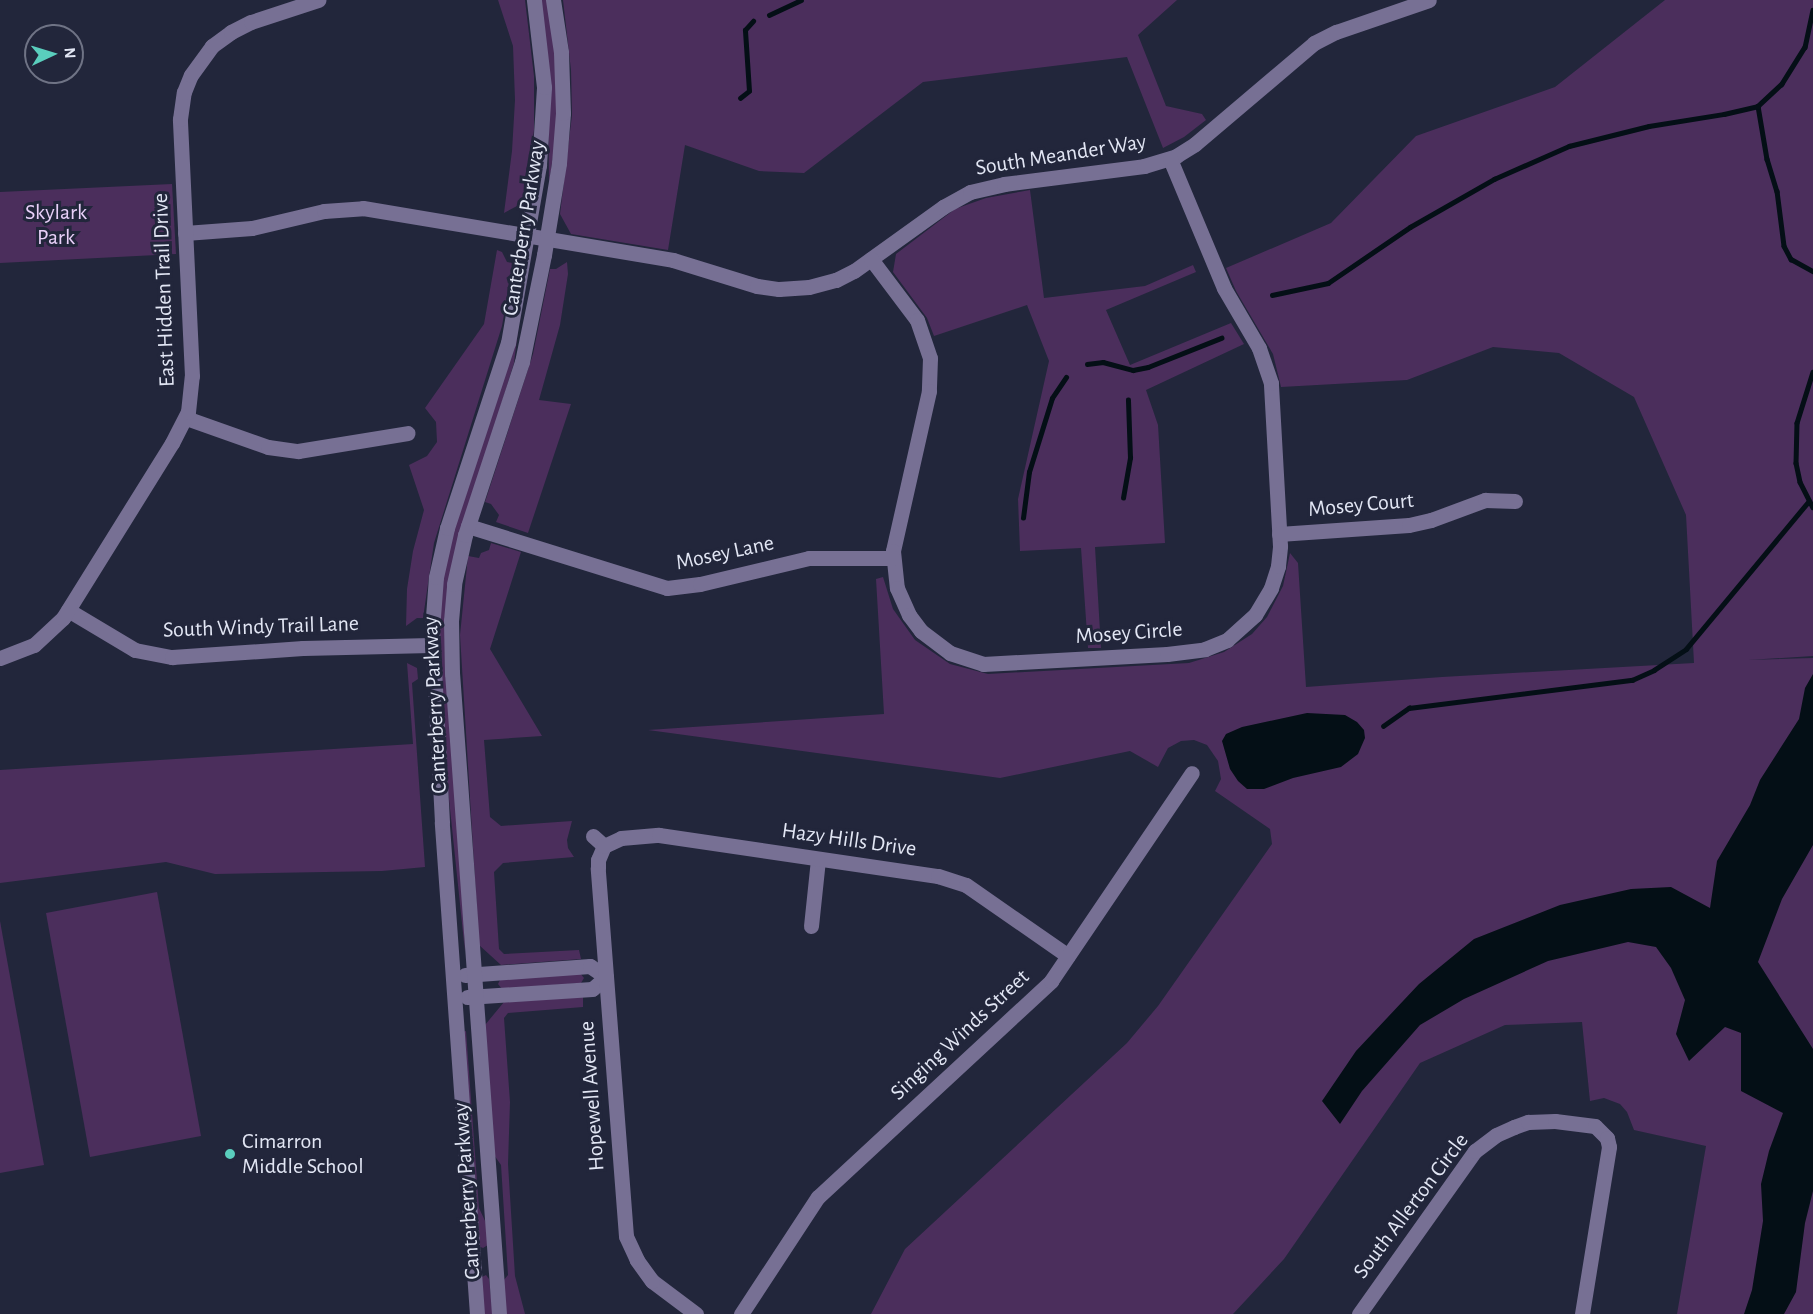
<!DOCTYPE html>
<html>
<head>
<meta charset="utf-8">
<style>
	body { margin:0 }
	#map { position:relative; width:1813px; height:1314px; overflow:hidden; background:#22263b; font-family:"Alegreya Sans",sans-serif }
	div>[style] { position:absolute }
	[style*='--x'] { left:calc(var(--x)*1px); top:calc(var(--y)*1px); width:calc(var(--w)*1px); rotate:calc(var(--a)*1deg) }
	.green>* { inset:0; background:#4b2e5c }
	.water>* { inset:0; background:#040f16 }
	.stream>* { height:4.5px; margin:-2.25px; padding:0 2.25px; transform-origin:2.25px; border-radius:2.25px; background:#040f16 }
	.minor>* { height:15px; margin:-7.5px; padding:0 7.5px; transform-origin:7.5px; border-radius:7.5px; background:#777094 }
	.dots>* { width:16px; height:16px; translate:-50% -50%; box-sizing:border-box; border:3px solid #22263b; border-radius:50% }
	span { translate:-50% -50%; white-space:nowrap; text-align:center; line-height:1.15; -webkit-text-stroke:6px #22263b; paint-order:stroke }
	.street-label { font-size:22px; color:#e2e6f4 }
	.park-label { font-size:22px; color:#e9d0f9 }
	.poi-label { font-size:22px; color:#e2e6f4 }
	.left { translate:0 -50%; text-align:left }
	.north { position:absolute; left:24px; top:24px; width:60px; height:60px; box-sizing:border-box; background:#22263b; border:2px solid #6f7385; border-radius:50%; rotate:86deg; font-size:16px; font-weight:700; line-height:24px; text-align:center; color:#e2e6f4 }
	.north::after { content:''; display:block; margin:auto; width:21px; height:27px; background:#5acebd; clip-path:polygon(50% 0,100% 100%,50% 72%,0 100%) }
</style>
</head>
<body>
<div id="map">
	<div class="green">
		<i style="clip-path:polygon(498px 0,525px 0,534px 76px,534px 130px,523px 207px,517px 206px,504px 213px,512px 151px,515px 100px,513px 46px)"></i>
		<i style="clip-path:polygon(538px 0,548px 0,554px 35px,558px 122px,549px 184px,548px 88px)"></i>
		<i style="clip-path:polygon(563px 0,1177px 0,1138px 35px,1166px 106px,1202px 114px,1206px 120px,1184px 137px,1163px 148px,1127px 57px,923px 82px,804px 173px,759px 171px,685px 145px,668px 250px,571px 234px,560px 214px,572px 115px,571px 70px)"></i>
		<i style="clip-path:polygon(1665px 0,1813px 0,1813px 656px,1748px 660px,1813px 658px,1813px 1314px,1677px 1314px,1706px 1146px,1634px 1130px,1627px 1112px,1620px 1104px,1604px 1098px,1590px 1101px,1582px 1022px,1505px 1025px,1420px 1063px,1284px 1259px,1233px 1314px,871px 1314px,905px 1249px,1127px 1043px,1158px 1006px,1272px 844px,1270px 829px,1215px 791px,1221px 779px,1218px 761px,1207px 745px,1194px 740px,1181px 741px,1168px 748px,1158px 767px,1130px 751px,1000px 778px,648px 730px,884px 714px,876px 579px,883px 577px,893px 609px,915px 640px,950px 664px,988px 674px,1189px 663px,1224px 652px,1252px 634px,1267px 617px,1283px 586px,1290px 553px,1298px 563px,1306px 687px,1442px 677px,1694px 663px,1686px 515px,1634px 397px,1559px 353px,1493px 347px,1407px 380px,1281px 387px,1273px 354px,1236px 291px,1226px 268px,1331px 223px,1416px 136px,1555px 87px)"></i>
		<i style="clip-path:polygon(172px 184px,176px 254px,0 263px,0 192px)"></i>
		<i style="clip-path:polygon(1030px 190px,1044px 298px,1145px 286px,1193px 265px,1196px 272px,1106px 310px,1130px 365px,1231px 323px,1244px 344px,1146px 390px,1158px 425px,1165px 543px,1095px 547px,1101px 648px,1088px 648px,1081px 548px,1020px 551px,1018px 499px,1049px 361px,1027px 305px,934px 336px,927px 318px,893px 272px,896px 254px,955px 209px,986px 198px)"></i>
		<i style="clip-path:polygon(497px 250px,502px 252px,507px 262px,513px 263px,502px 326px,434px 543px,423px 618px,417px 618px,406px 626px,407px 589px,413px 551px,424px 510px,409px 465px,427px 456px,437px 442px,436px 422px,425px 408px,484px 324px)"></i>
		<i style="clip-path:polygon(567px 262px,568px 274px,560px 325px,539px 400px,571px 404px,528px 533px,496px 522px,499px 515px,491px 504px,485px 502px,533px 354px,550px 269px,556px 269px)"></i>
		<i style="clip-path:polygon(523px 290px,514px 363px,452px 564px,465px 952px,447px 780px,437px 651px,441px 575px)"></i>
		<i style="clip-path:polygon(491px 543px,521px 552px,490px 649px,542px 736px,484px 740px,490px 817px,501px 826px,572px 821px,567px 840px,568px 848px,574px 857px,503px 863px,494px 872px,499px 949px,504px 954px,579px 950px,581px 959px,501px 965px,479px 945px,460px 635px,468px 556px,479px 558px,481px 553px,489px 550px)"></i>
		<i style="clip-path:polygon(407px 663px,417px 668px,418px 679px,412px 683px,425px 867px,382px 871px,215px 874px,166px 862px,0 883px,0 770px,413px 744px)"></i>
		<i style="clip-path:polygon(157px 892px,201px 1136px,90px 1157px,46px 913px)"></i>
		<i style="clip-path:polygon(0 921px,44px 1165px,0 1173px)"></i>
		<i style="clip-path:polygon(580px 973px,584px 978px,581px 983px,502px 989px,498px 984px,501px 978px)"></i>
		<i style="clip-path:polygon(583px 997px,583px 1007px,508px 1013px,504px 1018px,510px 1102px,508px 1164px,515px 1276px,525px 1314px,505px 1314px,503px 1281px,508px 1275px,501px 1165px,494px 1155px,485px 1025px,504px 1002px)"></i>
		<i style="clip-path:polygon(466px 1031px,479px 1208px,487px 1225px,488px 1245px,483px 1248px,478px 1246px,462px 1032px)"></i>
		<i style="clip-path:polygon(486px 1275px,489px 1279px,493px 1314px,484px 1314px,482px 1277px)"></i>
	</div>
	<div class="water">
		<i style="clip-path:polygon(1813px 674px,1813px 845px,1782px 899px,1758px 962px,1813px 1049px,1813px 1191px,1805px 1223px,1796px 1292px,1784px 1314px,1744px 1314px,1752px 1290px,1763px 1221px,1761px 1184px,1769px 1151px,1783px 1113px,1741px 1091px,1741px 1033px,1725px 1027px,1689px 1061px,1676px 1034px,1685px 1000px,1671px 968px,1656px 947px,1628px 942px,1548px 961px,1464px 999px,1420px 1025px,1362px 1091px,1340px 1124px,1322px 1101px,1356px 1051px,1419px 984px,1474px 939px,1560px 905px,1631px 889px,1671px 887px,1710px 908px,1717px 861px,1750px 805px,1760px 780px,1799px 719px,1805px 688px)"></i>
		<i style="clip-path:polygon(1307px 713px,1345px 715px,1357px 722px,1364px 730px,1365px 738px,1358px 754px,1341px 767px,1293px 778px,1264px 789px,1247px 789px,1238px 781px,1230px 769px,1222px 741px,1226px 734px,1242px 727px)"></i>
	</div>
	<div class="stream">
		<i style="--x:1813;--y:10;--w:38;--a:102"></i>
		<i style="--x:1805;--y:47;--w:44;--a:121.9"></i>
		<i style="--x:1782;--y:84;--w:33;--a:137"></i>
		<i style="--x:1758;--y:106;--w:54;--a:80.4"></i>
		<i style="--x:1767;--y:159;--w:34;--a:73"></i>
		<i style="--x:1777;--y:191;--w:55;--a:82.7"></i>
		<i style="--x:1784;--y:246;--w:15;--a:62"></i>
		<i style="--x:1791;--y:259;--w:25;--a:29"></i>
		<i style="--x:769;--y:15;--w:35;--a:-25"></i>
		<i style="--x:740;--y:98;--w:11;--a:-38"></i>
		<i style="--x:749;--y:91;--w:61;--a:-93.8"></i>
		<i style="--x:745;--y:30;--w:12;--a:-48"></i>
		<i style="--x:1272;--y:295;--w:57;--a:-12.1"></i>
		<i style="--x:1328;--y:283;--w:99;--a:-34.3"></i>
		<i style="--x:1410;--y:227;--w:97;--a:-29.7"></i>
		<i style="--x:1494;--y:179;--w:82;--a:-23.7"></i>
		<i style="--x:1569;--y:146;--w:82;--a:-14"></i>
		<i style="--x:1649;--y:126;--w:76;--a:-9.1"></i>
		<i style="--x:1724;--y:114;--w:35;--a:-13"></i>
		<i style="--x:1087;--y:364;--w:16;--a:-7"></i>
		<i style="--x:1103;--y:362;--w:31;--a:15"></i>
		<i style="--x:1133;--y:370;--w:15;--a:-11"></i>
		<i style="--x:1148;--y:367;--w:79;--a:-21.7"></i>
		<i style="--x:1813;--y:372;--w:53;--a:107.4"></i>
		<i style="--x:1797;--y:423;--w:40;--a:91.4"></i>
		<i style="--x:1796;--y:463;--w:19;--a:78"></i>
		<i style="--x:1800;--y:482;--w:28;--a:63"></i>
		<i style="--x:1123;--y:498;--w:41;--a:-80.1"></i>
		<i style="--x:1130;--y:458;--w:58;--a:-92"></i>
		<i style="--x:1023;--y:518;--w:46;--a:-82.6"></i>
		<i style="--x:1029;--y:472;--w:77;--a:-72.7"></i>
		<i style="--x:1052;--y:398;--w:25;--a:-56"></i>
		<i style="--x:1383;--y:726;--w:32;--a:-35"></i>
		<i style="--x:1409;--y:708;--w:225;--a:-7.2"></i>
		<i style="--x:1632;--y:680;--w:24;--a:-24"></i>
		<i style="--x:1654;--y:670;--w:38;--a:-33"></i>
		<i style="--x:1686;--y:649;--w:192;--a:-50.3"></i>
	</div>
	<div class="minor">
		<i style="--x:185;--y:233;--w:67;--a:-4.3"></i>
		<i style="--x:252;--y:228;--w:74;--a:-13.3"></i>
		<i style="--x:324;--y:211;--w:39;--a:-4"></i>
		<i style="--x:363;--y:208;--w:314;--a:9.5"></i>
		<i style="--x:673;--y:260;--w:88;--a:17.2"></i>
		<i style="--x:757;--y:286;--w:22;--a:8"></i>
		<i style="--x:779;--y:289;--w:30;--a:-4"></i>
		<i style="--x:809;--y:287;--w:28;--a:-15"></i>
		<i style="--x:836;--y:280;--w:20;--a:-27"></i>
		<i style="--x:854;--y:271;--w:110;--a:-35.7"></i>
		<i style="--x:943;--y:207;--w:31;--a:-29"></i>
		<i style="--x:970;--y:192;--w:35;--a:-13"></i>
		<i style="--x:1004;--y:184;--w:141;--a:-7.3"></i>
		<i style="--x:1144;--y:166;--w:34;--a:-17"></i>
		<i style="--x:1176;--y:156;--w:22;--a:-32"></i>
		<i style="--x:1195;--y:144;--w:156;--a:-40.3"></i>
		<i style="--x:1314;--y:43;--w:25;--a:-27"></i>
		<i style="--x:1336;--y:32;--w:98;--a:-19"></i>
		<i style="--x:871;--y:259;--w:76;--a:53"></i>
		<i style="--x:917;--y:320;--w:40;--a:71.1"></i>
		<i style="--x:930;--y:358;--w:33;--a:92"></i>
		<i style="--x:929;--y:391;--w:164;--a:102.7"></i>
		<i style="--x:893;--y:551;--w:37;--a:84"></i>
		<i style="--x:897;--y:588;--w:30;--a:66"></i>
		<i style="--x:909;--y:615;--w:20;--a:53"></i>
		<i style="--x:921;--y:631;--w:36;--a:37"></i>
		<i style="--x:950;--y:653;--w:35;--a:18"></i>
		<i style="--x:983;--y:664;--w:184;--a:-3.1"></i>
		<i style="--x:1167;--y:654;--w:38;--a:-7"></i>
		<i style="--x:1205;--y:649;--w:24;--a:-22"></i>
		<i style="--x:1227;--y:640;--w:38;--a:-42"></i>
		<i style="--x:1255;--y:615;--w:31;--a:-59"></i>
		<i style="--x:1271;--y:588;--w:23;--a:-72"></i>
		<i style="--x:1278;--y:566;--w:20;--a:-84"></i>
		<i style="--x:1280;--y:546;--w:163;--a:-93.2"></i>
		<i style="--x:1271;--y:383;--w:37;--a:-109"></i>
		<i style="--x:1259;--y:348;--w:69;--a:-120.3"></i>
		<i style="--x:1224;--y:288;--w:140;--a:-112.7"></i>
		<i style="--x:186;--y:418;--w:87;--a:19.5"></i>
		<i style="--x:268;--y:447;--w:30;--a:8"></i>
		<i style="--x:298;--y:451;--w:111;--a:-9.3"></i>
		<i style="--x:468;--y:526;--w:208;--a:17.3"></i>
		<i style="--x:667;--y:588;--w:33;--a:-7"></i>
		<i style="--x:700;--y:584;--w:112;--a:-13.4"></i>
		<i style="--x:809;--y:558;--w:84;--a:0"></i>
		<i style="--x:1279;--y:534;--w:130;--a:-4"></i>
		<i style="--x:1409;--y:525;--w:23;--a:-13"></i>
		<i style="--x:1431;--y:520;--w:58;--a:-20.3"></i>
		<i style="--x:1485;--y:500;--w:30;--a:2"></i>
		<i style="--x:68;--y:610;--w:78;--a:30.8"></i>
		<i style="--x:135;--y:650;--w:38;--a:11"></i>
		<i style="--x:172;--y:657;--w:131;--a:-3.9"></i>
		<i style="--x:303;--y:648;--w:128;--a:-1.3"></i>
		<i style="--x:0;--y:658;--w:36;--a:-21"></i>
		<i style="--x:34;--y:645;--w:40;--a:-43"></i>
		<i style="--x:63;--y:618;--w:206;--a:-58.1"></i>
		<i style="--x:172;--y:443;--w:35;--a:-63"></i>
		<i style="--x:188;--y:412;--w:36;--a:-84"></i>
		<i style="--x:192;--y:376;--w:257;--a:-92.7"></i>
		<i style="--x:180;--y:119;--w:27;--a:-82"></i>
		<i style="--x:184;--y:92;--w:18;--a:-68"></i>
		<i style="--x:191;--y:75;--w:36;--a:-54"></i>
		<i style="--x:212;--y:46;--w:24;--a:-36"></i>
		<i style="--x:231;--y:32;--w:22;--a:-27"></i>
		<i style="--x:251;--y:22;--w:71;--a:-18.2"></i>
		<i style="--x:593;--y:836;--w:15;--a:42"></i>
		<i style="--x:811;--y:926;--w:67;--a:-84"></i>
		<i style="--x:465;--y:975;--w:125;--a:-4.1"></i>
		<i style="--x:590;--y:966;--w:19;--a:35"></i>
		<i style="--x:606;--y:977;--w:18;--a:139"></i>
		<i style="--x:592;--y:989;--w:125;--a:176.3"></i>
		<i style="--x:477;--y:1314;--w:493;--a:-94.1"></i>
		<i style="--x:442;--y:822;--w:192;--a:-93"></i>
		<i style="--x:432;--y:630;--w:53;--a:-85.7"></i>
		<i style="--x:436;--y:577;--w:50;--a:-77.3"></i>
		<i style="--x:447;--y:528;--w:195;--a:-71.8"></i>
		<i style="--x:508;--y:343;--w:181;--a:-80.1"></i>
		<i style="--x:539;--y:165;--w:78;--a:-86.3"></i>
		<i style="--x:544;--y:87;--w:88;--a:-96.6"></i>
		<i style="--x:499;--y:1314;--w:643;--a:-94.19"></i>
		<i style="--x:452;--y:673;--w:52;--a:-91.1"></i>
		<i style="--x:451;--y:621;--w:37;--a:-85"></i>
		<i style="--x:454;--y:584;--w:50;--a:-77.3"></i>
		<i style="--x:465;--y:535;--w:182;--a:-71.8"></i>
		<i style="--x:522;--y:362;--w:109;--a:-78.4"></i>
		<i style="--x:544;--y:255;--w:93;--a:-80.7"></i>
		<i style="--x:559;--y:163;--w:50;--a:-85.4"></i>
		<i style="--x:563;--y:113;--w:61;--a:-91.9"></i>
		<i style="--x:561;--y:52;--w:53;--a:-98.7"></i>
		<i style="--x:696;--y:1314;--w:55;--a:-143.1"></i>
		<i style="--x:652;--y:1281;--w:26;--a:-126"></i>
		<i style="--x:637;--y:1260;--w:26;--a:-115"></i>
		<i style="--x:626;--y:1236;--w:369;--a:-94.4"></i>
		<i style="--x:598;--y:868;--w:8;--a:-90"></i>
		<i style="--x:598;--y:860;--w:15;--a:-67"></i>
		<i style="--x:604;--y:846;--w:19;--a:-25"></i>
		<i style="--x:621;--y:838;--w:38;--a:-5"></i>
		<i style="--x:659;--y:835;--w:282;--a:8.4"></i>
		<i style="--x:938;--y:876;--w:29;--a:18"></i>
		<i style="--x:966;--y:885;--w:124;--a:34.8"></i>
		<i style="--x:741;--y:1314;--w:140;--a:-56.7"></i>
		<i style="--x:818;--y:1197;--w:318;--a:-42.8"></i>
		<i style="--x:1051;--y:981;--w:251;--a:-55.9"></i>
		<i style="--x:1359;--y:1314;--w:200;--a:-54.6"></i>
		<i style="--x:1475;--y:1151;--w:26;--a:-37"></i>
		<i style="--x:1496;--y:1135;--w:20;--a:-24"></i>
		<i style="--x:1514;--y:1127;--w:15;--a:-20"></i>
		<i style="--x:1528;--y:1122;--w:27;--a:-2"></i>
		<i style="--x:1555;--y:1121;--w:40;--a:7.1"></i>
		<i style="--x:1595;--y:1126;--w:17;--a:45"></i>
		<i style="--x:1607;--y:1138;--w:9;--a:77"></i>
		<i style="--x:1609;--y:1147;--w:169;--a:99.2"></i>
	</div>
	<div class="dots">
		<i style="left:230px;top:1154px;background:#5acebd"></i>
	</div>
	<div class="street-label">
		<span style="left:1061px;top:155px;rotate:-9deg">South Meander Way</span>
		<span style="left:524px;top:228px;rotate:-81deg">Canterberry Parkway</span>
		<span style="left:164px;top:290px;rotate:-92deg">East Hidden Trail Drive</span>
		<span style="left:1361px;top:505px;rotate:-5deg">Mosey Court</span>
		<span style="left:725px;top:553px;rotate:-12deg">Mosey Lane</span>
		<span style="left:261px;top:627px;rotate:-2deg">South Windy Trail Lane</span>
		<span style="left:1129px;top:633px;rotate:-4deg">Mosey Circle</span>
		<span style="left:435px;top:705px;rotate:-93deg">Canterberry Parkway</span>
		<span style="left:849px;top:840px;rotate:8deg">Hazy Hills Drive</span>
		<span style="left:960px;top:1035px;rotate:-43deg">Singing Winds Street</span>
		<span style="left:592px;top:1096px;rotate:-94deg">Hopewell Avenue</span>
		<span style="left:467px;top:1191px;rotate:-94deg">Canterberry Parkway</span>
		<span style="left:1411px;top:1206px;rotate:-53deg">South Allerton Circle</span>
	</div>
	<div class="park-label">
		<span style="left:56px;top:225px">Skylark<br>Park</span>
	</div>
	<div class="poi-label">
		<span class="left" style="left:242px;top:1154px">Cimarron<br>Middle School</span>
	</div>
	<div class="north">N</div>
</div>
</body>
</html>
